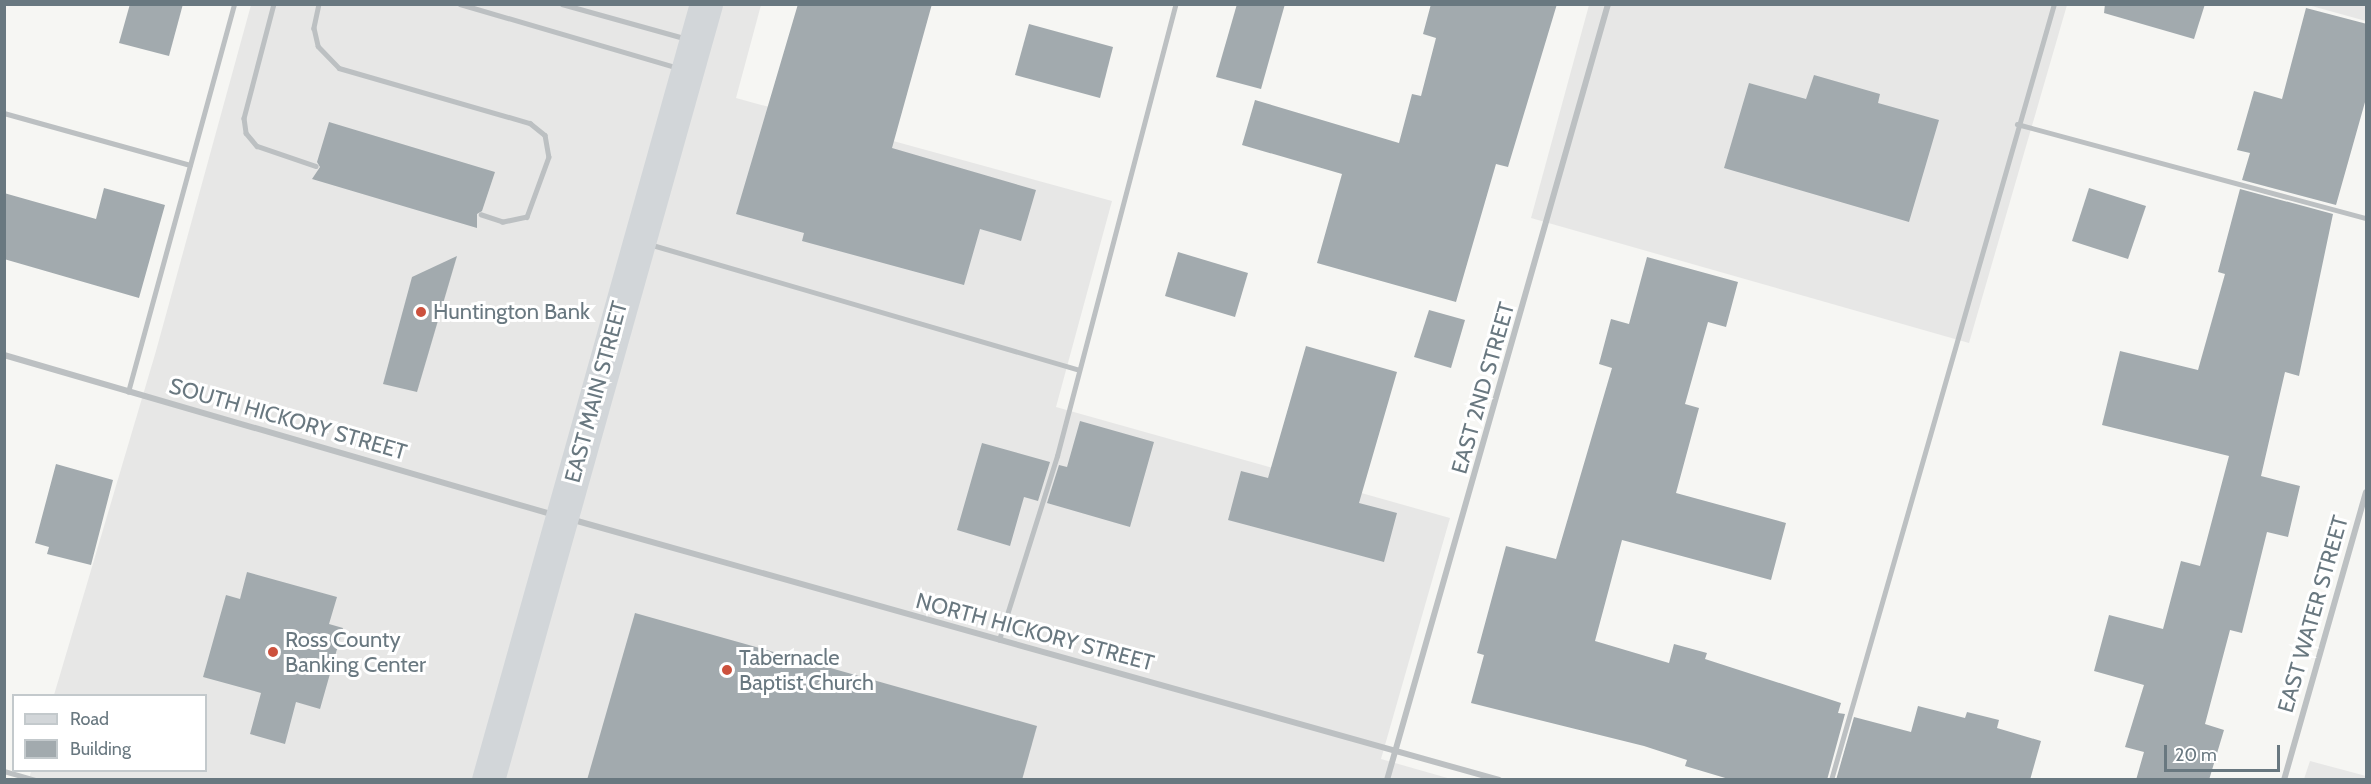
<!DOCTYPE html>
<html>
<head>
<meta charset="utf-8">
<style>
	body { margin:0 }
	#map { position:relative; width:2371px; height:784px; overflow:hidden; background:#f6f6f3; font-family:Cabin,sans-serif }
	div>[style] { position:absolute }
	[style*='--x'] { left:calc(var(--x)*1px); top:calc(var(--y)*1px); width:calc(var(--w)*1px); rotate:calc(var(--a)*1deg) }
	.built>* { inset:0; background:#e7e7e6 }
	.building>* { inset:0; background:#a2aaae }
	.service>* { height:4.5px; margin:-2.25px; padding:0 2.25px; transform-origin:2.25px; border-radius:2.25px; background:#bcc0c2 }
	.minor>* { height:6px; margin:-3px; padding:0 3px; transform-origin:3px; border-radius:3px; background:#bcc0c2 }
	.primary>* { height:33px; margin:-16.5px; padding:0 16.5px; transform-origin:16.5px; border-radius:16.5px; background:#d2d6d9 }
	.dots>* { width:16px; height:16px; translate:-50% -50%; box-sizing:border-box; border:3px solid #fff; border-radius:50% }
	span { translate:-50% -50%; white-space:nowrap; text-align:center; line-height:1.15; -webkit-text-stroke:6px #fff; paint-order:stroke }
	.poi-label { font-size:22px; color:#697880 }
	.left { translate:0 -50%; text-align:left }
	.street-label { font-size:22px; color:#697880 }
	.frame { position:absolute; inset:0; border:6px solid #697880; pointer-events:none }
	.legend { position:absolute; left:12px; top:694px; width:195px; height:78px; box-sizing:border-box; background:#fff; border:2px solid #c3c9cc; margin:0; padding:8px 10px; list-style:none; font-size:18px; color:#697880 }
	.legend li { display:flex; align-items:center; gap:12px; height:30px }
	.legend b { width:30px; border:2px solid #c3c9cc }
	.scale { position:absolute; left:2164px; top:745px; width:116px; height:27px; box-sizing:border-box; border:3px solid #697880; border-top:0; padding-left:8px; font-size:18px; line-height:21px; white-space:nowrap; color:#697880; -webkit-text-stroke:4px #fff; paint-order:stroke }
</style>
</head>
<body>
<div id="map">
	<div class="built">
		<i style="clip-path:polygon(251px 5px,761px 5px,736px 98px,1112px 201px,1056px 407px,1450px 518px,1381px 759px,1451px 779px,29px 780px,31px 771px,206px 770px,206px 696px,54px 695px,156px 351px)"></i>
		<i style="clip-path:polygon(1589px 5px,2067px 5px,1969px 343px,1531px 218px)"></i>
		<i style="clip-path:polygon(2308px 5px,2366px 5px,2366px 21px)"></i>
		<i style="clip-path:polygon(2310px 761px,2366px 776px,2366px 779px,2304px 779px)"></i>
	</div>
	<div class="building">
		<i style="clip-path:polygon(130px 4px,183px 4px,169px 56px,119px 43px)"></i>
		<i style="clip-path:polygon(798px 4px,932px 4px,892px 148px,1036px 190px,1021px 241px,980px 229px,964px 285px,802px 241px,804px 233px,736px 214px)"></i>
		<i style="clip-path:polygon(1237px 4px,1285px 4px,1261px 89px,1216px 77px)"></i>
		<i style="clip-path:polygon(1431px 4px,1557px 4px,1508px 167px,1496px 164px,1456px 302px,1317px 263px,1342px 174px,1242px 145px,1255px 100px,1399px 143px,1412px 94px,1421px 96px,1436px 38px,1423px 34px)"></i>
		<i style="clip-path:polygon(2105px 4px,2205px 4px,2194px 39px,2104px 13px)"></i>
		<i style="clip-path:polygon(2306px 8px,2367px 24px,2367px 95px,2336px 205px,2242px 180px,2250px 153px,2237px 150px,2254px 91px,2282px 99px)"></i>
		<i style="clip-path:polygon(1029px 24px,1113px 47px,1100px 98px,1015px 75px)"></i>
		<i style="clip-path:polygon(1814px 75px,1880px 94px,1878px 103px,1939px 120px,1909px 222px,1724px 168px,1749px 83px,1806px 99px)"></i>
		<i style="clip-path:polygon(329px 122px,495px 172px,482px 211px,477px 214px,477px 228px,312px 179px,320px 167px,317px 162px)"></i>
		<i style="clip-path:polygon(104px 188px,165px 205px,139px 298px,4px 259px,4px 193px,96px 219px)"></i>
		<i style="clip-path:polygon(2089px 188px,2146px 206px,2128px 259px,2072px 241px)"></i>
		<i style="clip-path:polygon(2240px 189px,2333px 214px,2299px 376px,2285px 372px,2261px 476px,2300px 486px,2288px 537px,2267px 532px,2242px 633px,2230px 630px,2205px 724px,2224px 730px,2209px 780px,2136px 780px,2144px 752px,2125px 747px,2144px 685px,2094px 671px,2109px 615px,2163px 629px,2181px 561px,2200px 566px,2229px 456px,2102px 425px,2120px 351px,2198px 370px,2225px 274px,2218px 272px)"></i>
		<i style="clip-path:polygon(1178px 252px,1248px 273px,1235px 317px,1165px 296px)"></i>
		<i style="clip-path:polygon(457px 256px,417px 392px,383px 384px,412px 277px)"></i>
		<i style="clip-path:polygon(1647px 257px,1738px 282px,1726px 327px,1708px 322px,1685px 404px,1699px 408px,1676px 493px,1786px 523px,1771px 580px,1622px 540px,1595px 641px,1669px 663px,1674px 644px,1707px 653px,1705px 659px,1841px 703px,1838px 713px,1845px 714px,1827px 780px,1732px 780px,1685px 766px,1687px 760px,1644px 746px,1471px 703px,1484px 655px,1477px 653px,1506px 546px,1556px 559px,1612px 368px,1599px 364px,1611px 319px,1629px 324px)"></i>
		<i style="clip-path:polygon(1429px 310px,1465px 320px,1451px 368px,1414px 357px)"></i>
		<i style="clip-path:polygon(1306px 346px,1397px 372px,1359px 503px,1397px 513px,1384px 562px,1228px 520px,1241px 471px,1268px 478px)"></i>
		<i style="clip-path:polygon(1080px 421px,1154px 442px,1130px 527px,1047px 503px,1059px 465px,1067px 467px)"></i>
		<i style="clip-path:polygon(982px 443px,1050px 462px,1038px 501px,1024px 497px,1010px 546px,957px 530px)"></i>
		<i style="clip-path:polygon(56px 464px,113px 480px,91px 565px,47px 554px,49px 547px,35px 543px)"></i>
		<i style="clip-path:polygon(247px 572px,337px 597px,329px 624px,343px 628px,320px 709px,296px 702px,285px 744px,250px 734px,261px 693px,203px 677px,226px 595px,240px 599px)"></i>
		<i style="clip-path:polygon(635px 613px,1037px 726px,1022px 780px,587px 780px)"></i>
		<i style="clip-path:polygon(1918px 706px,1965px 718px,1967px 712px,1999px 720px,1997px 728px,2041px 741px,2030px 780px,1836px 780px,1854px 717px,1911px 732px)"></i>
	</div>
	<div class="service">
		<i style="--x:274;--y:4;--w:118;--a:104.7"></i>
		<i style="--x:244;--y:118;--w:15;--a:82"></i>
		<i style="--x:246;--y:133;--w:17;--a:50"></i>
		<i style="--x:257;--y:146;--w:62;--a:18.7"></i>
		<i style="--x:319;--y:4;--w:25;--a:102"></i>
		<i style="--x:314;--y:28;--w:18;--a:77"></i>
		<i style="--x:318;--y:46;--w:30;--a:46"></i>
		<i style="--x:339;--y:68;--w:199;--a:16.1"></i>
		<i style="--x:530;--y:123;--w:19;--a:39"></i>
		<i style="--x:545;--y:135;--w:22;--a:80"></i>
		<i style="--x:549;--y:157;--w:64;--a:110.1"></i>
		<i style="--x:527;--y:217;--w:25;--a:168"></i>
		<i style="--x:503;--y:222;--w:23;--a:-162"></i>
		<i style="--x:460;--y:4;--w:225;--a:16.3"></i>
		<i style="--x:562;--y:4;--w:127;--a:15.6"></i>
		<i style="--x:4;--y:113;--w:193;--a:15.6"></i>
		<i style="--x:2017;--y:124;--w:361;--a:15.1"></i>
		<i style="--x:649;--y:244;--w:448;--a:16.3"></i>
		<i style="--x:128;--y:392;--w:402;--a:-74.7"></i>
		<i style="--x:999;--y:640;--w:193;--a:-72.5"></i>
		<i style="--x:1057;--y:456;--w:467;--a:-75.3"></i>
		<i style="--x:4;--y:771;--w:32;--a:16"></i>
		<i style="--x:1831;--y:780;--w:807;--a:-73.97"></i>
	</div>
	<div class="minor">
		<i style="--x:4;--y:355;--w:570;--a:16.21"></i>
		<i style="--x:570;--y:519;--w:965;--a:15.69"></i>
		<i style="--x:1387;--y:780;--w:807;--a:-74.1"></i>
		<i style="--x:2284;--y:780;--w:299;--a:-74.1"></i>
	</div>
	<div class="primary">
		<i style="--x:488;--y:780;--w:806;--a:-74.31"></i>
	</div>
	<div class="dots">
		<i style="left:421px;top:312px;background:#cc513d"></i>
		<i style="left:273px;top:652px;background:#cc513d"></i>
		<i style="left:727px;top:670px;background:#cc513d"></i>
	</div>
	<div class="poi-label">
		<span class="left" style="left:433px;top:312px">Huntington Bank</span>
		<span class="left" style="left:285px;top:652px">Ross County<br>Banking Center</span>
		<span class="left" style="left:739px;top:670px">Tabernacle<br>Baptist Church</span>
	</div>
	<div class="street-label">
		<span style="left:1483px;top:388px;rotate:-74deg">EAST 2ND STREET</span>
		<span style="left:596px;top:392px;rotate:-75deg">EAST MAIN STREET</span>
		<span style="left:288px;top:419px;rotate:16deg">SOUTH HICKORY STREET</span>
		<span style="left:2313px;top:614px;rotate:-74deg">EAST WATER STREET</span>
		<span style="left:1035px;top:632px;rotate:15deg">NORTH HICKORY STREET</span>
	</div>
	<div class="frame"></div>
	<ul class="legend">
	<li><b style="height:8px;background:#d2d6d9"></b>Road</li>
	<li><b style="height:16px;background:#a2aaae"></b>Building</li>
	</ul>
	<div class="scale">20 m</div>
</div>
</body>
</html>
